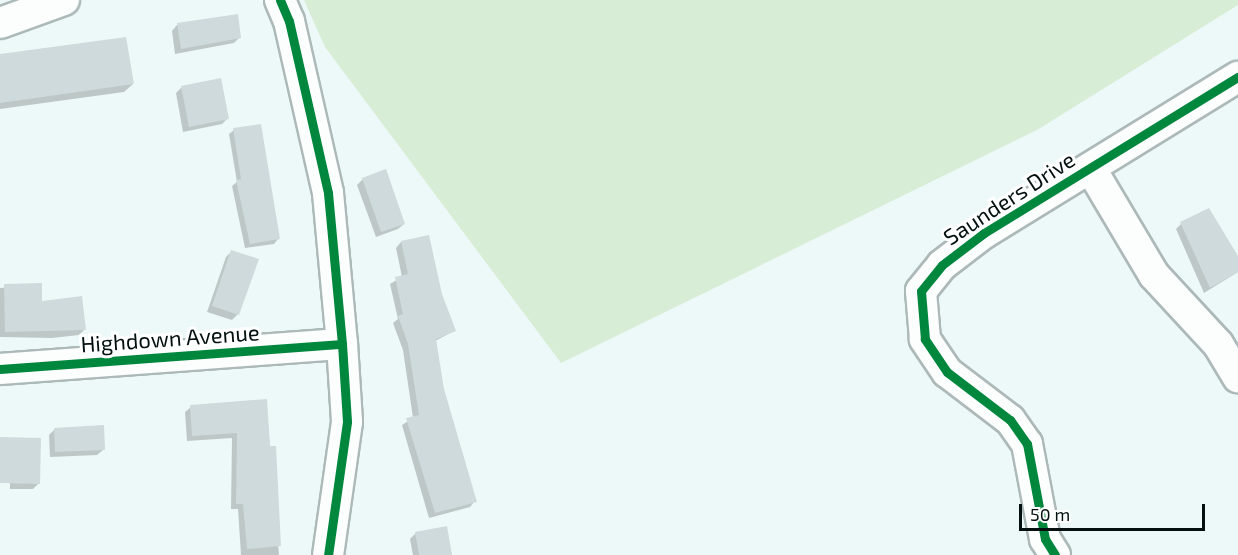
<!DOCTYPE html>
<html>
<head>
<meta charset="utf-8">
<style>
	body { margin:0 }
	#map { position:relative; width:1238px; height:555px; overflow:hidden; background:#edf9f9; font-family:"Exo 2",sans-serif }
	div>[style] { position:absolute }
	[style*='--x'] { left:calc(var(--x)*1px); top:calc(var(--y)*1px); width:calc(var(--w)*1px); rotate:calc(var(--a)*1deg) }
	.green>* { inset:0; background:#d8edd5 }
	.shadow>* { inset:0; background:#0003 }
	.building>* { inset:0; background:#cedadc }
	.roads { filter:drop-shadow(2px 0 #adb9b9) drop-shadow(-2px 0 #adb9b9) drop-shadow(0 2px #adb9b9) drop-shadow(0 -2px #adb9b9) }
	.minor>* { height:30px; margin:-15px; padding:0 15px; transform-origin:15px; border-radius:15px; background:#fcfefe }
	.cycleway>* { height:9px; margin:-4.5px; padding:0 4.5px; transform-origin:4.5px; border-radius:4.5px; background:#00873e }
	span { translate:-50% -50%; white-space:nowrap; text-align:center; line-height:1.15; -webkit-text-stroke:6px #fff; paint-order:stroke }
	.street-label { font-size:22px; color:#041010 }
	.scale { position:absolute; left:1019px; top:504px; width:186px; height:27px; box-sizing:border-box; border:3px solid #041010; border-top:0; padding-left:8px; font-size:18px; line-height:21px; white-space:nowrap; color:#041010; -webkit-text-stroke:4px #fff; paint-order:stroke }
</style>
</head>
<body>
<div id="map">
	<div class="green">
		<i style="clip-path:polygon(304px 0,1238px 0,1238px 5px,1037px 130px,561px 363px,325px 47px)"></i>
	</div>
	<div class="shadow">
		<i style="clip-path:polygon(177px 25px,240px 37px,234px 43px,175px 54px,172px 31px)"></i>
		<i style="clip-path:polygon(0 56px,133px 84px,124px 92px,0 109px)"></i>
		<i style="clip-path:polygon(220px 80px,228px 118px,222px 124px,183px 132px,176px 93px,181px 88px)"></i>
		<i style="clip-path:polygon(234px 130px,278px 239px,274px 244px,245px 248px,232px 186px,237px 182px,229px 134px)"></i>
		<i style="clip-path:polygon(363px 179px,404px 224px,398px 229px,376px 237px,357px 185px)"></i>
		<i style="clip-path:polygon(1181px 224px,1238px 259px,1238px 272px,1204px 293px,1176px 229px)"></i>
		<i style="clip-path:polygon(428px 237px,440px 295px,454px 331px,435px 341px,442px 389px,475px 501px,470px 507px,429px 518px,402px 425px,413px 418px,403px 350px,393px 323px,398px 319px,390px 284px,402px 277px,396px 248px,401px 242px)"></i>
		<i style="clip-path:polygon(232px 251px,238px 314px,232px 320px,207px 312px,226px 257px)"></i>
		<i style="clip-path:polygon(40px 285px,41px 302px,84px 330px,79px 335px,52px 338px,0 337px,0 288px)"></i>
		<i style="clip-path:polygon(266px 401px,279px 555px,241px 555px,238px 509px,231px 509px,232px 438px,187px 441px,185px 412px,191px 407px)"></i>
		<i style="clip-path:polygon(55px 429px,103px 450px,97px 455px,50px 457px,49px 435px)"></i>
		<i style="clip-path:polygon(0 439px,39px 483px,33px 489px,10px 489px,10px 480px,0 479px)"></i>
		<i style="clip-path:polygon(416px 533px,452px 555px,413px 555px,410px 539px)"></i>
	</div>
	<div class="building">
		<i style="clip-path:polygon(238px 14px,241px 38px,181px 49px,177px 23px)"></i>
		<i style="clip-path:polygon(126px 37px,134px 84px,0 103px,0 54px)"></i>
		<i style="clip-path:polygon(221px 78px,229px 119px,189px 127px,181px 86px)"></i>
		<i style="clip-path:polygon(261px 124px,280px 239px,250px 244px,236px 180px,241px 179px,233px 128px)"></i>
		<i style="clip-path:polygon(386px 169px,405px 224px,381px 232px,362px 178px)"></i>
		<i style="clip-path:polygon(1209px 208px,1238px 256px,1238px 272px,1210px 288px,1180px 222px)"></i>
		<i style="clip-path:polygon(429px 235px,442px 294px,456px 331px,436px 339px,444px 389px,477px 502px,435px 513px,406px 418px,419px 415px,408px 344px,398px 316px,403px 314px,395px 277px,408px 274px,401px 241px)"></i>
		<i style="clip-path:polygon(231px 250px,259px 259px,239px 315px,212px 306px)"></i>
		<i style="clip-path:polygon(42px 283px,42px 301px,82px 296px,86px 330px,5px 332px,4px 284px)"></i>
		<i style="clip-path:polygon(267px 399px,270px 446px,276px 446px,281px 546px,247px 549px,243px 504px,236px 504px,237px 433px,192px 436px,190px 405px)"></i>
		<i style="clip-path:polygon(104px 425px,105px 450px,55px 452px,54px 428px)"></i>
		<i style="clip-path:polygon(0 437px,41px 438px,40px 484px,0 483px)"></i>
		<i style="clip-path:polygon(447px 526px,452px 555px,419px 555px,415px 532px)"></i>
	</div>
	<div class="roads">
		<div class="minor">
			<i style="--x:280;--y:0;--w:23;--a:67"></i>
			<i style="--x:289;--y:21;--w:176;--a:77.2"></i>
			<i style="--x:328;--y:193;--w:152;--a:84.7"></i>
			<i style="--x:342;--y:344;--w:78;--a:86.3"></i>
			<i style="--x:347;--y:422;--w:134;--a:98.1"></i>
			<i style="--x:0;--y:23;--w:68;--a:-19.8"></i>
			<i style="--x:1091;--y:169;--w:123;--a:59.3"></i>
			<i style="--x:1154;--y:275;--w:94;--a:47.2"></i>
			<i style="--x:1218;--y:344;--w:39;--a:59"></i>
			<i style="--x:0;--y:369;--w:343;--a:-4.2"></i>
			<i style="--x:1055;--y:555;--w:19;--a:-122"></i>
			<i style="--x:1045;--y:539;--w:97;--a:-100.7"></i>
			<i style="--x:1027;--y:444;--w:29;--a:-125"></i>
			<i style="--x:1010;--y:420;--w:79;--a:-142.7"></i>
			<i style="--x:947;--y:372;--w:40;--a:-124"></i>
			<i style="--x:925;--y:339;--w:48;--a:-94.8"></i>
			<i style="--x:921;--y:291;--w:33;--a:-51"></i>
			<i style="--x:942;--y:265;--w:53;--a:-37.3"></i>
			<i style="--x:984;--y:233;--w:298;--a:-31.6"></i>
		</div>
	</div>
	<div class="cycleway">
		<i style="--x:280;--y:0;--w:23;--a:67"></i>
		<i style="--x:289;--y:21;--w:176;--a:77.2"></i>
		<i style="--x:328;--y:193;--w:152;--a:84.7"></i>
		<i style="--x:342;--y:344;--w:78;--a:86.3"></i>
		<i style="--x:347;--y:422;--w:134;--a:98.1"></i>
		<i style="--x:0;--y:369;--w:343;--a:-4.2"></i>
		<i style="--x:1055;--y:555;--w:19;--a:-122"></i>
		<i style="--x:1045;--y:539;--w:97;--a:-100.7"></i>
		<i style="--x:1027;--y:444;--w:29;--a:-125"></i>
		<i style="--x:1010;--y:420;--w:79;--a:-142.7"></i>
		<i style="--x:947;--y:372;--w:40;--a:-124"></i>
		<i style="--x:925;--y:339;--w:48;--a:-94.8"></i>
		<i style="--x:921;--y:291;--w:33;--a:-51"></i>
		<i style="--x:942;--y:265;--w:53;--a:-37.3"></i>
		<i style="--x:984;--y:233;--w:298;--a:-31.6"></i>
	</div>
	<div class="street-label">
		<span style="left:1009px;top:198px;rotate:-33deg">Saunders Drive</span>
		<span style="left:170px;top:338px;rotate:-4deg">Highdown Avenue</span>
	</div>
	<div class="scale">50 m</div>
</div>
</body>
</html>
